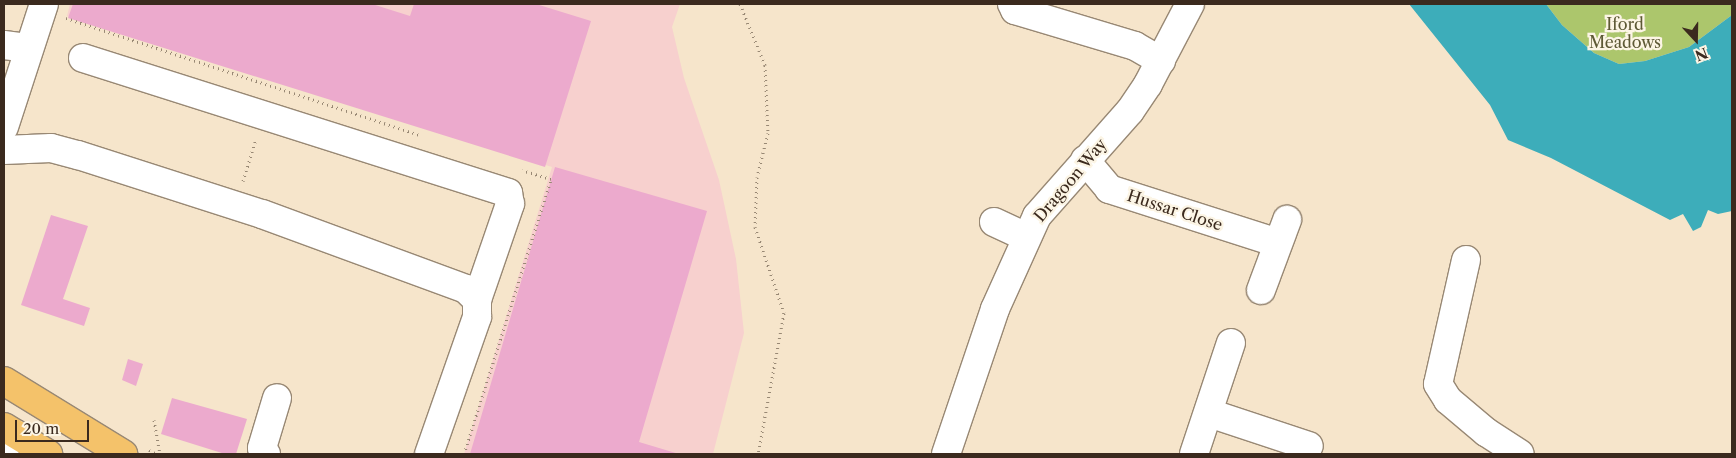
<!DOCTYPE html>
<html>
<head>
<meta charset="utf-8">
<style>
	body { margin:0 }
	#map { position:relative; width:1736px; height:458px; overflow:hidden; background:#f6e5cb; font-family:"Libre Caslon Text",serif }
	div>[style] { position:absolute }
	[style*='--x'] { left:calc(var(--x)*1px); top:calc(var(--y)*1px); width:calc(var(--w)*1px); rotate:calc(var(--a)*1deg) }
	.built>* { inset:0; background:#f7d0ce }
	.green>* { inset:0; background:#acc66c }
	.water>* { inset:0; background:#3dadba }
	.building>* { inset:0; background:#ecaacd }
	.path>* { height:3px; margin-top:-1.5px; transform-origin:0; background:repeating-linear-gradient(90deg,#988874 0 1px,transparent 0 5px) }
	.roads { filter:drop-shadow(1px 0 #988874) drop-shadow(-1px 0 #988874) drop-shadow(0 1px #988874) drop-shadow(0 -1px #988874) }
	.minor>* { height:28px; margin:-14px; padding:0 14px; transform-origin:14px; border-radius:14px; background:#fff }
	.major>* { height:28px; margin:-14px; padding:0 14px; transform-origin:14px; border-radius:14px; background:#f4c26a }
	span { translate:-50% -50%; white-space:nowrap; text-align:center; line-height:1.15; -webkit-text-stroke:4.5px #fcf5e5; paint-order:stroke }
	.park-label { font-size:16px; color:#5d5935 }
	.street-label { font-size:16px; color:#3b2a1e }
	.frame { position:absolute; inset:0; border:5px solid #3b2a1e; pointer-events:none }
	.north { position:absolute; left:1671px; top:15px; width:50px; height:50px; -webkit-text-stroke:4px #fcf5e5; paint-order:stroke; rotate:159deg; font-size:14px; font-weight:700; line-height:20px; text-align:center; color:#3b2a1e }
	.north::after { content:''; display:block; margin:auto; width:18px; height:22px; background:#3b2a1e; clip-path:polygon(50% 0,100% 100%,50% 72%,0 100%) }
	.scale { position:absolute; left:15px; top:420px; width:74px; height:22px; box-sizing:border-box; border:2px solid #3b2a1e; border-top:0; padding-left:6px; font-size:15px; line-height:18px; white-space:nowrap; color:#3b2a1e; -webkit-text-stroke:4px #fcf5e5; paint-order:stroke }
</style>
</head>
<body>
<div id="map">
	<div class="built">
		<i style="clip-path:polygon(70px 4px,680px 4px,672px 27px,684px 78px,719px 180px,736px 259px,744px 333px,713px 454px,464px 454px,552px 167px,67px 16px)"></i>
	</div>
	<div class="green">
		<i style="clip-path:polygon(1546px 4px,1732px 4px,1732px 15px,1689px 47px,1645px 61px,1619px 64px,1594px 53px,1562px 25px)"></i>
	</div>
	<div class="water">
		<i style="clip-path:polygon(1409px 4px,1546px 4px,1562px 25px,1594px 53px,1619px 64px,1645px 61px,1689px 47px,1732px 15px,1732px 211px,1718px 214px,1708px 210px,1701px 227px,1693px 231px,1683px 214px,1670px 220px,1551px 158px,1508px 140px,1490px 105px)"></i>
	</div>
	<div class="building">
		<i style="clip-path:polygon(73px 4px,372px 4px,410px 16px,414px 4px,536px 4px,591px 21px,545px 167px,68px 18px)"></i>
		<i style="clip-path:polygon(555px 167px,707px 211px,639px 442px,679px 454px,470px 454px)"></i>
		<i style="clip-path:polygon(51px 215px,88px 226px,63px 299px,90px 308px,84px 326px,21px 305px)"></i>
		<i style="clip-path:polygon(128px 359px,143px 364px,136px 386px,122px 380px)"></i>
		<i style="clip-path:polygon(172px 398px,247px 419px,236px 454px,225px 454px,161px 434px)"></i>
	</div>
	<div class="path">
		<i style="--x:740;--y:4;--w:66;--a:67.7"></i>
		<i style="--x:765;--y:65;--w:68;--a:87.5"></i>
		<i style="--x:768;--y:133;--w:45;--a:104"></i>
		<i style="--x:757;--y:177;--w:50;--a:92.3"></i>
		<i style="--x:755;--y:227;--w:91;--a:71.4"></i>
		<i style="--x:784;--y:313;--w:143;--a:100.4"></i>
		<i style="--x:66;--y:18;--w:372;--a:18.3"></i>
		<i style="--x:243;--y:181;--w:44;--a:-72.8"></i>
		<i style="--x:154;--y:420;--w:35;--a:80"></i>
		<i style="--x:149;--y:450;--w:9;--a:27"></i>
		<i style="--x:464;--y:454;--w:288;--a:-72.4"></i>
		<i style="--x:551;--y:179;--w:30;--a:-163"></i>
	</div>
	<div class="roads">
		<div class="minor">
			<i style="--x:1012;--y:4;--w:7;--a:63"></i>
			<i style="--x:1015;--y:10;--w:125;--a:16.7"></i>
			<i style="--x:1135;--y:46;--w:30;--a:30"></i>
			<i style="--x:4;--y:45;--w:23;--a:7"></i>
			<i style="--x:83;--y:58;--w:446;--a:17.6"></i>
			<i style="--x:508;--y:193;--w:11;--a:80"></i>
			<i style="--x:510;--y:204;--w:102;--a:109"></i>
			<i style="--x:4;--y:127;--w:129;--a:-72"></i>
			<i style="--x:4;--y:150;--w:47;--a:-2.4"></i>
			<i style="--x:51;--y:148;--w:28;--a:15"></i>
			<i style="--x:78;--y:155;--w:193;--a:17.8"></i>
			<i style="--x:262;--y:214;--w:217;--a:20.2"></i>
			<i style="--x:466;--y:289;--w:16;--a:45"></i>
			<i style="--x:477;--y:300;--w:17;--a:90"></i>
			<i style="--x:477;--y:317;--w:145;--a:109.3"></i>
			<i style="--x:1085;--y:160;--w:38;--a:50"></i>
			<i style="--x:1109;--y:189;--w:177;--a:17.7"></i>
			<i style="--x:994;--y:222;--w:35;--a:25"></i>
			<i style="--x:1466;--y:260;--w:127;--a:102.7"></i>
			<i style="--x:1438;--y:384;--w:19;--a:58"></i>
			<i style="--x:1448;--y:400;--w:50;--a:40.1"></i>
			<i style="--x:1486;--y:432;--w:40;--a:32.9"></i>
			<i style="--x:1261;--y:290;--w:75;--a:-69.6"></i>
			<i style="--x:1209;--y:413;--w:105;--a:18.3"></i>
			<i style="--x:4;--y:449;--w:19;--a:-55"></i>
			<i style="--x:266;--y:454;--w:7;--a:-124"></i>
			<i style="--x:262;--y:448;--w:52;--a:-73.3"></i>
			<i style="--x:946;--y:454;--w:153;--a:-71.3"></i>
			<i style="--x:995;--y:309;--w:102;--a:-65.7"></i>
			<i style="--x:1037;--y:216;--w:140;--a:-48.5"></i>
			<i style="--x:1130;--y:111;--w:32;--a:-56"></i>
			<i style="--x:1148;--y:84;--w:90;--a:-62.3"></i>
			<i style="--x:1194;--y:454;--w:117;--a:-71.6"></i>
		</div>
		<div class="major">
			<i style="--x:4;--y:381;--w:140;--a:31.5"></i>
			<i style="--x:4;--y:427;--w:52;--a:31.5"></i>
		</div>
	</div>
	<div class="park-label">
		<span style="left:1625px;top:33px">Iford<br>Meadows</span>
	</div>
	<div class="street-label">
		<span style="left:1070px;top:180px;rotate:-50deg">Dragoon Way</span>
		<span style="left:1175px;top:210px;rotate:18deg">Hussar Close</span>
	</div>
	<div class="frame"></div>
	<div class="north">N</div>
	<div class="scale">20 m</div>
</div>
</body>
</html>
